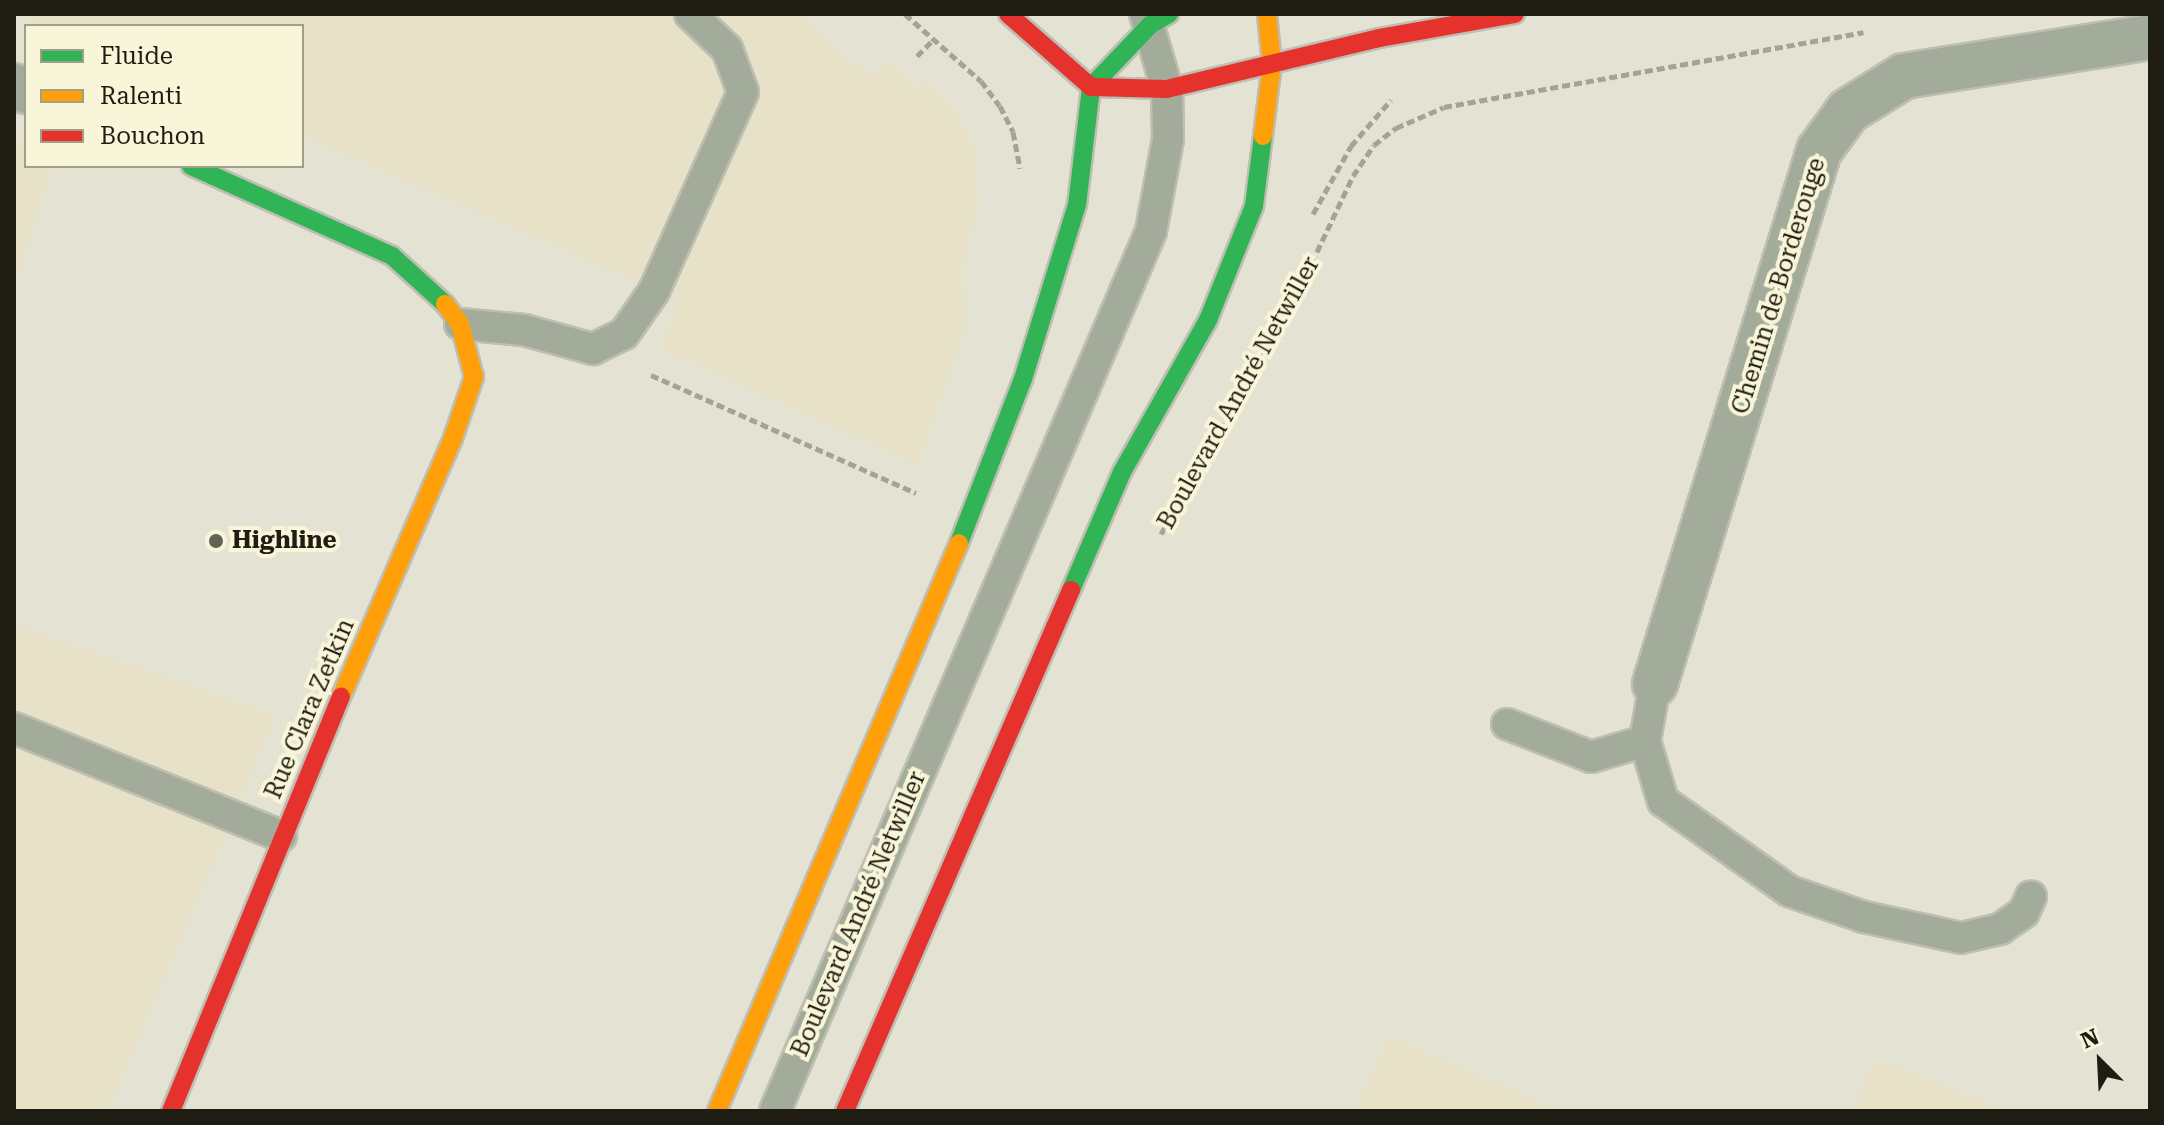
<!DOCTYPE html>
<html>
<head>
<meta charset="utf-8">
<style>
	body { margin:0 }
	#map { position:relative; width:2164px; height:1125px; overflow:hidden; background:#e4e2d3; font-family:"Roboto Serif",serif }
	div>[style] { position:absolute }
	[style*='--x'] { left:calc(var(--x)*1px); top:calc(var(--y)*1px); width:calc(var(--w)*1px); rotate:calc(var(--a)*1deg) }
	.built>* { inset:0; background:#e6e1c7 }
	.path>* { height:5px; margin-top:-2.5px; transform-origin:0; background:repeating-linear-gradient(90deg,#a0a596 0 8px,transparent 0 12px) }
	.roads { filter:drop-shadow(2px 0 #bfbeb2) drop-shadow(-2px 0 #bfbeb2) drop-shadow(0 2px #bfbeb2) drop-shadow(0 -2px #bfbeb2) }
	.lane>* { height:30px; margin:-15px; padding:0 15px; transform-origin:15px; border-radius:15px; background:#a3ac9a }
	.street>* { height:44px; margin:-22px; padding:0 22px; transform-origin:22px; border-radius:22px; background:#a3ac9a }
	.fast>* { height:18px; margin:-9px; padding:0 9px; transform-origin:9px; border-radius:9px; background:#30b455 }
	.slow>* { height:18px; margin:-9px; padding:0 9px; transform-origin:9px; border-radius:9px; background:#ff9f0a }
	.jam>* { height:18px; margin:-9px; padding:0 9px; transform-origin:9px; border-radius:9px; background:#e5322d }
	.dots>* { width:22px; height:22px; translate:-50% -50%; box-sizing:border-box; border:4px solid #f9f5d8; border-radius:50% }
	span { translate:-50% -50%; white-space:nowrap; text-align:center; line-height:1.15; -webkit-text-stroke:8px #f9f5d8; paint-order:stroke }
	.street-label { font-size:24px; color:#1f1d13 }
	.poi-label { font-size:24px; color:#1f1d13; font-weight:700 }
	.left { translate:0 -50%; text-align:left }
	.frame { position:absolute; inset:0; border:16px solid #1f1d13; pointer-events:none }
	.legend { position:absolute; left:24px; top:24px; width:280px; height:144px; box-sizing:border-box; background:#f9f5d8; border:2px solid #a29f89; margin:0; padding:10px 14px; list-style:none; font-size:24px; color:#1f1d13 }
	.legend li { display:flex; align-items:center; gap:16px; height:40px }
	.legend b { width:40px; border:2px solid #a29f89 }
	.north { position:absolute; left:2060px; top:1021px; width:80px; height:80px; -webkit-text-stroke:6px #f9f5d8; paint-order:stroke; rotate:336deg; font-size:22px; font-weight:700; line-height:32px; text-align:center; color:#1f1d13 }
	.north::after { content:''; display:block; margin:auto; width:28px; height:36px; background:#1f1d13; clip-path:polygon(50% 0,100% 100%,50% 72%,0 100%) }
</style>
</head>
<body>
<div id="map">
	<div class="built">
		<i style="clip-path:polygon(20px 14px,800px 14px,870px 78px,889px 58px,919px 89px,927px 82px,954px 108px,976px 151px,979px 202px,962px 266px,966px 325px,918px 465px,661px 349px,679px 300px,302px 136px,302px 26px,48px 26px)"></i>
		<i style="clip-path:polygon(14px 138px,26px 144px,26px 166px,52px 166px,14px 289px)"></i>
		<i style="clip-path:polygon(14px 624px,276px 715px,108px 1111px,14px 1111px)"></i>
		<i style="clip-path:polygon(1389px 1036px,1561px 1111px,1354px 1111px)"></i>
		<i style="clip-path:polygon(1876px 1059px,2009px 1111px,1852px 1111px)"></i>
	</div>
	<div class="path">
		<i style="--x:905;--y:14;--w:101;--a:41.4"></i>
		<i style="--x:981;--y:81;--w:31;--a:53"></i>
		<i style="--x:1000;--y:106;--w:29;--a:63"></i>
		<i style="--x:1013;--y:132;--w:37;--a:79"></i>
		<i style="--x:917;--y:56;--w:23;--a:-45"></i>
		<i style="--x:1313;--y:214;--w:78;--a:-60.8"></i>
		<i style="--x:1351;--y:146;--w:61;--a:-49"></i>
		<i style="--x:651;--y:375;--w:290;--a:24"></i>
		<i style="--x:1161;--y:534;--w:250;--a:-60.1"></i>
		<i style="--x:1286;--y:317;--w:156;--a:-64.6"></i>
		<i style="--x:1353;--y:176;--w:37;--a:-56"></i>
		<i style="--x:1374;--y:145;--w:28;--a:-38"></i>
		<i style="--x:1396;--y:128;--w:52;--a:-23.6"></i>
		<i style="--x:1444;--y:107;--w:426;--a:-10.1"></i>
	</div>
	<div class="roads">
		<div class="lane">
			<i style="--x:460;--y:324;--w:64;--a:5.4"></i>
			<i style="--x:524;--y:330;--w:72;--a:15.4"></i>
			<i style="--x:593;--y:349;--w:34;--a:-26"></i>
			<i style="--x:624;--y:334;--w:52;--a:-55.1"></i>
			<i style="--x:654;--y:291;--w:218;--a:-65.9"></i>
			<i style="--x:743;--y:92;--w:46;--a:-110.4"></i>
			<i style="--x:727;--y:49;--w:51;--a:-136.6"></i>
			<i style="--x:1655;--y:684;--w:58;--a:100"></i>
			<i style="--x:1645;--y:741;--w:63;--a:73.3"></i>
			<i style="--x:1663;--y:801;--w:155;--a:35.5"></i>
			<i style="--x:1789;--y:891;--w:79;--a:19.1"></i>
			<i style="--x:1864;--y:917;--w:99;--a:12.2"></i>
			<i style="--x:1961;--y:938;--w:40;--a:-13"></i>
			<i style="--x:2000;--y:929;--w:29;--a:-35"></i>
			<i style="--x:2024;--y:912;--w:17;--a:-66"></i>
			<i style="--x:1507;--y:724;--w:90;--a:21.4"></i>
			<i style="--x:1591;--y:757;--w:56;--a:-16.5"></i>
			<i style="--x:14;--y:728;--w:288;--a:22"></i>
			<i style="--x:775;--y:1111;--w:957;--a:-66.86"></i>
			<i style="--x:1151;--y:231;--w:94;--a:-79.5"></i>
			<i style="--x:1168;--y:139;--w:50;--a:-91.1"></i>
			<i style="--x:1167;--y:89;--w:78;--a:-106.3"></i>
		</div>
		<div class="street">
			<i style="--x:14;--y:86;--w:13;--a:23"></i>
			<i style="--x:1655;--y:684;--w:558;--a:-72.9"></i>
			<i style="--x:1819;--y:151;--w:49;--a:-54.1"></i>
			<i style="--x:1848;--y:111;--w:66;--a:-32"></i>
			<i style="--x:1904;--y:76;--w:249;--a:-9"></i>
		</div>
		<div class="fast">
			<i style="--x:191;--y:166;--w:220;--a:24.1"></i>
			<i style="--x:392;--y:256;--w:72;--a:42.2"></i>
			<i style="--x:959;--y:543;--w:176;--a:-68.7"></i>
			<i style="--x:1023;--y:379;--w:182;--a:-72.8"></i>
			<i style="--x:1077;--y:205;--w:119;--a:-83.2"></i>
			<i style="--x:1091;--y:87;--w:86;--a:-46.4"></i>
			<i style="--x:1150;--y:25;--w:22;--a:-30"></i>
			<i style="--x:1071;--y:590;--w:129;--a:-66.6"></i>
			<i style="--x:1122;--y:472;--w:175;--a:-60.5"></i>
			<i style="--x:1208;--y:320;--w:123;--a:-68"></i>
			<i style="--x:1254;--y:206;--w:71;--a:-82.7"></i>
		</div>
		<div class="slow">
			<i style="--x:1263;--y:136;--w:73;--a:-82.9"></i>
			<i style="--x:1272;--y:64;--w:50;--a:-95.7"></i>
			<i style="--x:341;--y:697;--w:282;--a:-66.6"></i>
			<i style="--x:453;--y:438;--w:65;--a:-71"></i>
			<i style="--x:474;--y:377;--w:55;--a:-104.8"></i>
			<i style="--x:460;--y:324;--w:25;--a:-127"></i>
			<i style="--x:717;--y:1111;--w:617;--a:-66.92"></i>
		</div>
		<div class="jam">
			<i style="--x:1008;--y:14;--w:111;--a:41.3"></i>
			<i style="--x:1091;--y:87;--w:76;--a:1.5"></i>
			<i style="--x:1167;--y:89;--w:218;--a:-13.5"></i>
			<i style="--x:1379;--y:38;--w:138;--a:-10"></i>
			<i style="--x:171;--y:1111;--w:448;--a:-67.7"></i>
			<i style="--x:845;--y:1111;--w:568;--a:-66.55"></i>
		</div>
	</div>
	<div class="dots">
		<i style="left:216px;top:541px;background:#646256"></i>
	</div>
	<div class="street-label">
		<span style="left:1779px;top:286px;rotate:-73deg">Chemin de Borderouge</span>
		<span style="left:1239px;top:393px;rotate:-61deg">Boulevard André Netwiller</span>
		<span style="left:310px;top:709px;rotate:-67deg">Rue Clara Zetkin</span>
		<span style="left:859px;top:914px;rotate:-67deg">Boulevard André Netwiller</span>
	</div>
	<div class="poi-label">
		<span class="left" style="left:232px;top:541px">Highline</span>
	</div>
	<div class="frame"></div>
	<ul class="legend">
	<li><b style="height:10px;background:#30b455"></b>Fluide</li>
	<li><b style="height:10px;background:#ff9f0a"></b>Ralenti</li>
	<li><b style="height:10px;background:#e5322d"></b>Bouchon</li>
	</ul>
	<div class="north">N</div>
</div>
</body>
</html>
